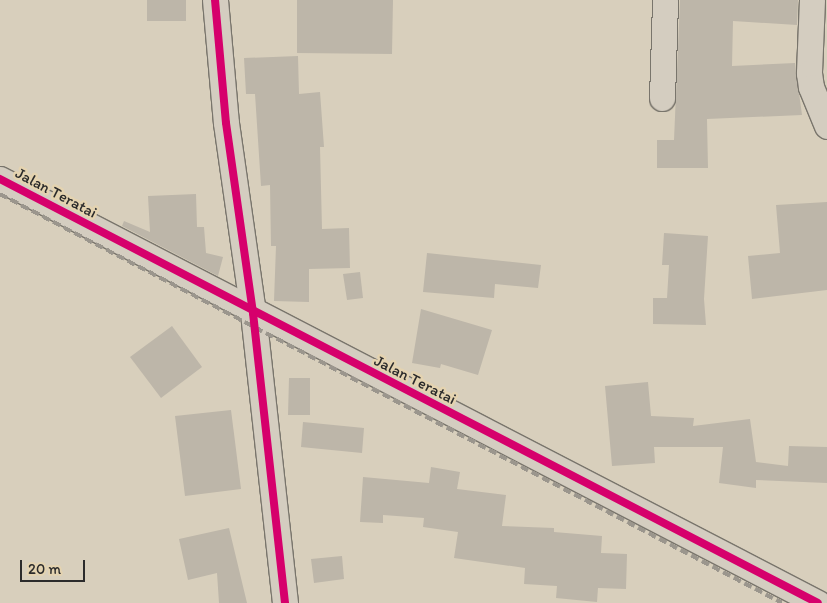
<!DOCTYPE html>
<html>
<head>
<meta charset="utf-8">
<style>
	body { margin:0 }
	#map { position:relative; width:827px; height:603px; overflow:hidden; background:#d8cfbc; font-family:Itim,sans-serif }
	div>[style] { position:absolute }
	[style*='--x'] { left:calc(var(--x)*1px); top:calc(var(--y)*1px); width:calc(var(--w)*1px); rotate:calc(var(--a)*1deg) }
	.building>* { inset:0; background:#bdb6a9 }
	.roads { filter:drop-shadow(1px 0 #79756c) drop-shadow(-1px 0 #79756c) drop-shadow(0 1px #79756c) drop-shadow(0 -1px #79756c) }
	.minor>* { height:25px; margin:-12.5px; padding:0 12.5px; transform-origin:12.5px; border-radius:12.5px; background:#d4cdc0 }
	.rail>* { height:4px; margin-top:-2px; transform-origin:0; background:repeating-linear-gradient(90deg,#9b968d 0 8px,transparent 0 12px) }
	.cycleway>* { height:8px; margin:-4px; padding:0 4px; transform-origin:4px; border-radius:4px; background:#d6006c }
	span { translate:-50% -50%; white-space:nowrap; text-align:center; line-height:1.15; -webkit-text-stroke:5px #e4d3b0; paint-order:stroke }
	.street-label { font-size:16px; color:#2b2b2b }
	.scale { position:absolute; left:20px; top:560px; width:65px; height:22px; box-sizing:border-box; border:2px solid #2b2b2b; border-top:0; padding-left:6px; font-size:15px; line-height:18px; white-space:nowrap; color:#2b2b2b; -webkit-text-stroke:4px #e4d3b0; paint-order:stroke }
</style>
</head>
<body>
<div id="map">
	<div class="building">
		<i style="clip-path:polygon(147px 0,186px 0,186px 21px,147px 21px)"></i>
		<i style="clip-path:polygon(297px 0,393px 0,392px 54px,297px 53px)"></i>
		<i style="clip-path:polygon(680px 0,798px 0,797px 25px,733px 21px,732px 66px,795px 63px,802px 115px,707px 119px,708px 168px,657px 168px,657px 140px,674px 140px)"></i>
		<i style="clip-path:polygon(298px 56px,299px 94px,320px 92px,324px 147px,320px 147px,322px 229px,349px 228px,350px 268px,309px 269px,309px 302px,274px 301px,276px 246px,271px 246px,270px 185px,261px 186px,255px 94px,246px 94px,244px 58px)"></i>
		<i style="clip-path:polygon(196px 194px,197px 227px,204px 227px,206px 253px,223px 257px,218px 276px,122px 226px,124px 221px,150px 232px,148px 196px)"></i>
		<i style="clip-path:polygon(827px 202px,827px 290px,752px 299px,748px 256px,780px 253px,776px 205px)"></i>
		<i style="clip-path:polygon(664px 233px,708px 236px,704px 299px,706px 325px,653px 324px,653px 298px,667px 298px,669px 265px,662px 265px)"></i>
		<i style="clip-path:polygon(427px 253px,541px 265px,538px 288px,495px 284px,494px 298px,423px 292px)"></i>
		<i style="clip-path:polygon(360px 272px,363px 298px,347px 300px,343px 274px)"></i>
		<i style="clip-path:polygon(421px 309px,492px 330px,478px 375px,441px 364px,440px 368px,412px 363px)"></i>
		<i style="clip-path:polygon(172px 326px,202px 367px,161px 398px,130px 357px)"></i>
		<i style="clip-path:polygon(289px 378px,310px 378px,310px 415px,288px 415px)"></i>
		<i style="clip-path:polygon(648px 382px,651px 416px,694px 418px,693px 426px,750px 419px,756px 462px,788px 466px,789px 446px,827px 447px,827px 483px,756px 480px,756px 488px,719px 483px,723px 447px,654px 447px,655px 463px,612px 466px,605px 386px)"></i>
		<i style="clip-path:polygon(231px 410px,241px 489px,185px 496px,175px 416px)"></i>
		<i style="clip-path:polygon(303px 422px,364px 428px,362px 453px,301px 447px)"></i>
		<i style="clip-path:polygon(431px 467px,460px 472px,457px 489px,506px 495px,502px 526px,554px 528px,554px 532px,602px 536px,601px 553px,627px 554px,626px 589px,598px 588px,597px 602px,556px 598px,557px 586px,524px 584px,525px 568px,454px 558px,458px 532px,423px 527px,424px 518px,383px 515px,383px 523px,360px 522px,363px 477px,429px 483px)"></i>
		<i style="clip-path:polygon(229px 528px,247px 603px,219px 603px,217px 573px,188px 580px,179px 539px)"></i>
		<i style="clip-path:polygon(342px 556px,344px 579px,314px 583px,311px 559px)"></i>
	</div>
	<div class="roads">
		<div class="minor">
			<i style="--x:215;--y:0;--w:123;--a:84.9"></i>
			<i style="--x:226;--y:123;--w:192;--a:81.9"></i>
			<i style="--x:253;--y:313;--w:292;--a:83.7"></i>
			<i style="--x:812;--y:0;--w:73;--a:92.4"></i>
			<i style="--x:809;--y:73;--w:14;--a:82"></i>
			<i style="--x:811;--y:87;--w:42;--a:67.7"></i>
			<i style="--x:662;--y:98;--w:98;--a:-88.2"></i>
			<i style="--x:0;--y:179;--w:921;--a:27.4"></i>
		</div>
	</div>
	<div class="rail">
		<i style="--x:0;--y:194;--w:882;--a:27.61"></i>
	</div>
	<div class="cycleway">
		<i style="--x:215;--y:0;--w:123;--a:84.9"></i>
		<i style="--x:226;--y:123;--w:192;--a:81.9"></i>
		<i style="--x:253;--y:313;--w:292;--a:83.7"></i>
		<i style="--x:0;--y:179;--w:921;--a:27.4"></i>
	</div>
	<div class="street-label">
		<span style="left:56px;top:193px;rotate:28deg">Jalan Teratai</span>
		<span style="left:415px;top:380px;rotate:27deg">Jalan Teratai</span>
	</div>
	<div class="scale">20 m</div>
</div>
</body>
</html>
